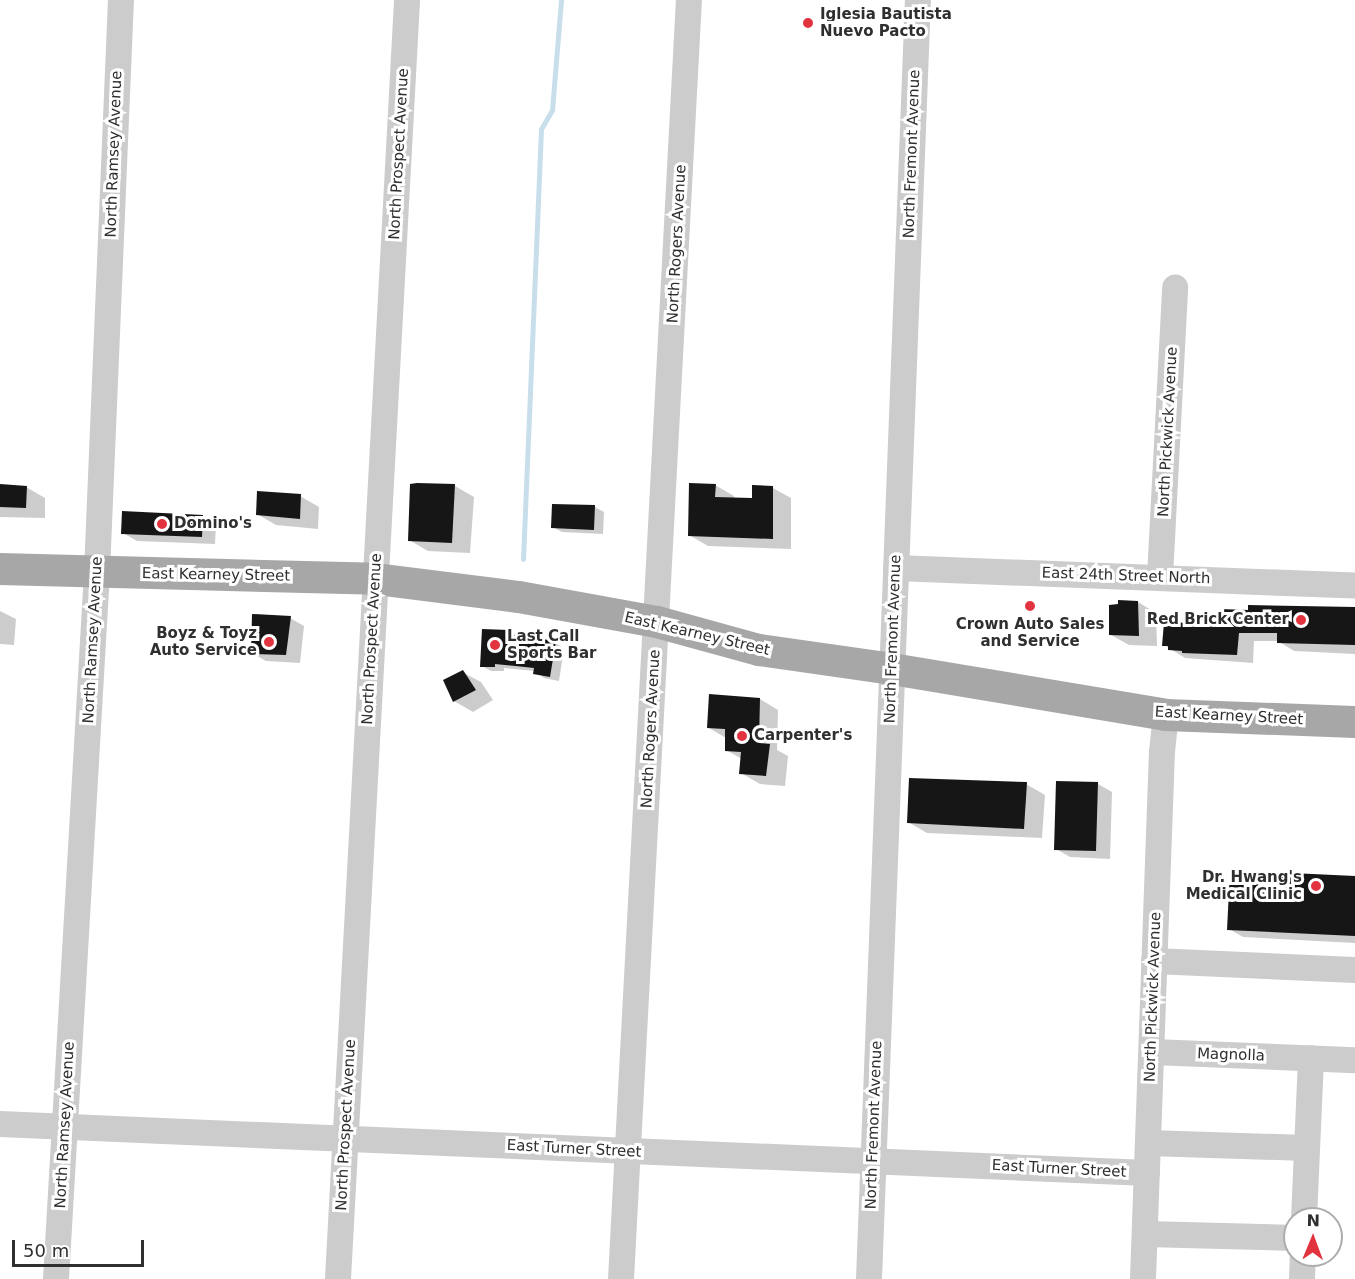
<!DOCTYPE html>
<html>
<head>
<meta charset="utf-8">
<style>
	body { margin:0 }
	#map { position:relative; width:1355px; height:1279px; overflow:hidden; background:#fff; font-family:"DejaVu Sans",sans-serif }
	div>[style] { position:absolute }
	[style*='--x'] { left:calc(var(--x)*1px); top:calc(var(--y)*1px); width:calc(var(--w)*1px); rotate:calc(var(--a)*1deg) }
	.shadow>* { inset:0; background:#0003 }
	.stream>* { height:5px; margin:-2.5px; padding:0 2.5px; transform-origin:2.5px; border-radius:2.5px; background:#c9deeb }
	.building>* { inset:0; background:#161616 }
	.minor>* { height:26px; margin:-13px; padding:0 13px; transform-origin:13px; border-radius:13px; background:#ccc }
	.major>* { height:32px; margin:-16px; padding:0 16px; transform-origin:16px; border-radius:16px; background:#a7a7a7 }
	.dots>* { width:16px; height:16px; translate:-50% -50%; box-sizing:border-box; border:3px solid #fff; border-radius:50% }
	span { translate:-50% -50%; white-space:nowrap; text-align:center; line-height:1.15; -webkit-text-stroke:6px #fff; paint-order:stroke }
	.poi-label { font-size:15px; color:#2f2f2f; font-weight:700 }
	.left { translate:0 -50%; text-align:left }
	.right { translate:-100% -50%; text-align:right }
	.street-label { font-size:15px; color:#2f2f2f }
	.north { position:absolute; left:1283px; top:1207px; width:60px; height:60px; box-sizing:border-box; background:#fff; border:2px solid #acacac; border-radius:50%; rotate:1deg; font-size:16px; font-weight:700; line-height:24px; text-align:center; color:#2f2f2f }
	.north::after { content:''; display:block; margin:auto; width:21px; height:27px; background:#e2343f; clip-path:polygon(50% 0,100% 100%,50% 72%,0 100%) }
	.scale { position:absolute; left:12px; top:1240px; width:132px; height:27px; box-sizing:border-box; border:3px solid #2f2f2f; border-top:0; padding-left:8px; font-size:18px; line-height:21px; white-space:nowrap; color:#2f2f2f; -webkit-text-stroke:4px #fff; paint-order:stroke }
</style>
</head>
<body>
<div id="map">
	<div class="shadow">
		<i style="clip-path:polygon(715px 485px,734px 496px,734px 499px,753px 500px,773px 488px,791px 498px,791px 549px,708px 546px,689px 535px)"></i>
		<i style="clip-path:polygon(0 486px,26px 487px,45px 498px,45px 518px,0 517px)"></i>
		<i style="clip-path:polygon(412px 486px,455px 486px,474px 497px,470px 553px,428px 551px,409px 540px)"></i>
		<i style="clip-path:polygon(300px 496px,319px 507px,318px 529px,276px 525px,257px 514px)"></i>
		<i style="clip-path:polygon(595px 507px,604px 512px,603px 534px,562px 532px,553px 527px)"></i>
		<i style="clip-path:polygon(203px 516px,216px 524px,215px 544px,137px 541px,123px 533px)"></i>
		<i style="clip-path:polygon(1138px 602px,1156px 613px,1157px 646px,1129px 645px,1111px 635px)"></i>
		<i style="clip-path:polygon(1355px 609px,1355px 654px,1294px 651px,1278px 641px,1254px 641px,1253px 663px,1185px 658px,1164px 645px,1220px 625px,1249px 611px)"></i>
		<i style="clip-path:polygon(0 611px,16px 619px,14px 645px,0 644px)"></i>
		<i style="clip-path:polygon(290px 618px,304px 626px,300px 663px,266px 661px,252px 653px)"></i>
		<i style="clip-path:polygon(484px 631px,509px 632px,517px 636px,555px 643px,564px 648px,559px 681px,544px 678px,535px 671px,504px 668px,504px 671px,491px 671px,482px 666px)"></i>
		<i style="clip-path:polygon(462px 672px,481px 682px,493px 700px,473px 712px,454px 701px)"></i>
		<i style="clip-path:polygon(760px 699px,778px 710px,777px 750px,788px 756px,785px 786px,760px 784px,741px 773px,742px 759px,726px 750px,726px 738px,709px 728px)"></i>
		<i style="clip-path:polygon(1058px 782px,1098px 784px,1112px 792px,1110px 859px,1070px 857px,1056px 849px)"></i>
		<i style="clip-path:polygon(1026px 784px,1045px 795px,1042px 838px,927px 833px,908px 822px)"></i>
		<i style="clip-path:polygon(1355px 878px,1355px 943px,1243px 937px,1229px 929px)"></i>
	</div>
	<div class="stream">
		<i style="--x:523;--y:559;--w:430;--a:-87.6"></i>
		<i style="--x:541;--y:129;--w:22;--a:-60"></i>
		<i style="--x:552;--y:110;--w:110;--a:-85.3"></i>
	</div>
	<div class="building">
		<i style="clip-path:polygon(417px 483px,455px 484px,452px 543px,408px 541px,410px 484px)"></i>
		<i style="clip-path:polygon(689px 483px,716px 484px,715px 497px,752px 498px,752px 485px,773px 486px,773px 539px,688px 536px)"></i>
		<i style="clip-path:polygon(0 484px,27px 486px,26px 508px,0 507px)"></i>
		<i style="clip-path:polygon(257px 491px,301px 494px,300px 519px,256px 515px)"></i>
		<i style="clip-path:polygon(552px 504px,595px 505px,594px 530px,551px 528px)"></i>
		<i style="clip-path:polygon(122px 511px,203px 515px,202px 537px,121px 534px)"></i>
		<i style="clip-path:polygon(1118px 600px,1138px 601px,1139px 636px,1109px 635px,1109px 605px,1118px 604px)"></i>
		<i style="clip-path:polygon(1248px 605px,1355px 607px,1355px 645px,1277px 643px,1277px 633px,1239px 633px,1237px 655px,1182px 653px,1182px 651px,1168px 650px,1168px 646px,1162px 646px,1164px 622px,1219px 624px,1220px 609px,1248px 610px)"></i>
		<i style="clip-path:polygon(252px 614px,291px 616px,286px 655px,251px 654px)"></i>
		<i style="clip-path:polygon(482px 629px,509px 630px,509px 634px,556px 641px,550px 677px,533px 674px,534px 668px,495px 664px,495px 667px,480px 667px)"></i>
		<i style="clip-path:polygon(463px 670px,476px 690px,453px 702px,443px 680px)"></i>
		<i style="clip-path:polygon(709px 694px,760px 698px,759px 743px,770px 744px,766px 776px,739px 774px,741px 752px,725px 751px,725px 729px,707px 728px)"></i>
		<i style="clip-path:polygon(909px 778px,1027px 782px,1024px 829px,907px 823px)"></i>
		<i style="clip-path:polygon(1056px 781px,1098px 782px,1096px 851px,1054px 850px)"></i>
		<i style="clip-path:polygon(1230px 870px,1355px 876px,1355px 936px,1227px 930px)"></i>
	</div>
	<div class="minor">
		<i style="--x:896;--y:568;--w:459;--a:2.2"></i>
		<i style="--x:1160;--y:577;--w:290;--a:-87"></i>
		<i style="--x:1154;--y:961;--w:201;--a:2.6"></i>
		<i style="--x:1152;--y:1052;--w:203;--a:2.3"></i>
		<i style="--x:0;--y:1124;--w:1148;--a:2.45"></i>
		<i style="--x:1148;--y:1143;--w:159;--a:1.8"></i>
		<i style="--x:1304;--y:1219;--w:161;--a:-87.5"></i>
		<i style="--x:1145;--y:1234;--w:150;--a:1.5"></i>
		<i style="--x:56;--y:1279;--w:708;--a:-86.68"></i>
		<i style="--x:97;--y:572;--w:573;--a:-87.6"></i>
		<i style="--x:338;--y:1279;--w:1281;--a:-86.91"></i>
		<i style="--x:621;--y:1279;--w:1281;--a:-86.96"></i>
		<i style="--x:869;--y:1279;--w:1280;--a:-87.81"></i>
		<i style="--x:1143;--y:1279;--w:527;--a:-87.94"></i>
		<i style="--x:1162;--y:752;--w:37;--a:-84"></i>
		<i style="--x:1302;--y:1279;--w:24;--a:-88"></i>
	</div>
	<div class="major">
		<i style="--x:0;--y:569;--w:376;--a:1.5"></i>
		<i style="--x:376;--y:579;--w:144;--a:7.2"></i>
		<i style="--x:519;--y:597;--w:140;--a:10.3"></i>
		<i style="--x:657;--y:622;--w:106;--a:15.4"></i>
		<i style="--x:759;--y:650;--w:134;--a:8.1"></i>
		<i style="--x:892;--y:669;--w:278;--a:9.5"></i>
		<i style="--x:1166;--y:715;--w:189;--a:2.1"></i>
	</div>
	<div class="dots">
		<i style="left:808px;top:23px;background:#e2343f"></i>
		<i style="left:162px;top:524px;background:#e2343f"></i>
		<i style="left:1030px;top:606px;background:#e2343f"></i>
		<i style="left:1301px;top:620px;background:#e2343f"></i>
		<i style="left:269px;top:642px;background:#e2343f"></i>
		<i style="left:495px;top:645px;background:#e2343f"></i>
		<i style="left:742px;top:736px;background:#e2343f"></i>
		<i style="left:1316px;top:886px;background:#e2343f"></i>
	</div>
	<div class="poi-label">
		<span class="left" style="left:820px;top:23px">Iglesia Bautista<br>Nuevo Pacto</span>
		<span class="left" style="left:174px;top:524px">Domino's</span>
		<span class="right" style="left:1289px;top:620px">Red Brick Center</span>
		<span style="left:1030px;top:633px">Crown Auto Sales<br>and Service</span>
		<span class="right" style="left:257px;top:642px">Boyz &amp; Toyz<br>Auto Service</span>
		<span class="left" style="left:507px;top:645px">Last Call<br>Sports Bar</span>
		<span class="left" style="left:754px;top:736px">Carpenter's</span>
		<span class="right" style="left:1302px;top:886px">Dr. Hwang's<br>Medical Clinic</span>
	</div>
	<div class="street-label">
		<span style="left:114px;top:154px;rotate:-88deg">North Ramsey Avenue</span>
		<span style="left:399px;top:154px;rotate:-87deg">North Prospect Avenue</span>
		<span style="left:912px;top:154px;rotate:-88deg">North Fremont Avenue</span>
		<span style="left:677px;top:244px;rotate:-87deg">North Rogers Avenue</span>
		<span style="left:1168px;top:432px;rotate:-87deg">North Pickwick Avenue</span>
		<span style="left:216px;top:575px;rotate:1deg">East Kearney Street</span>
		<span style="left:1126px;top:576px;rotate:2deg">East 24th Street North</span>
		<span style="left:697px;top:634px;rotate:13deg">East Kearney Street</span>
		<span style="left:372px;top:639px;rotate:-87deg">North Prospect Avenue</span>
		<span style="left:893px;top:639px;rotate:-88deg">North Fremont Avenue</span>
		<span style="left:93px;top:640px;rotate:-87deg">North Ramsey Avenue</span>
		<span style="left:1229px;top:716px;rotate:3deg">East Kearney Street</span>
		<span style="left:651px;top:729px;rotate:-87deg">North Rogers Avenue</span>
		<span style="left:1153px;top:997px;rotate:-88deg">North Pickwick Avenue</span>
		<span style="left:1231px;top:1055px;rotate:2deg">Magnolla</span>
		<span style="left:65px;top:1125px;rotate:-87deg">North Ramsey Avenue</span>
		<span style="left:346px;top:1125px;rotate:-87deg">North Prospect Avenue</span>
		<span style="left:874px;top:1125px;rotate:-88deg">North Fremont Avenue</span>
		<span style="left:574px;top:1149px;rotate:3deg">East Turner Street</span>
		<span style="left:1059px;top:1169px;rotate:3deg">East Turner Street</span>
	</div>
	<div class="north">N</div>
	<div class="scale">50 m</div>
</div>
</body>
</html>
